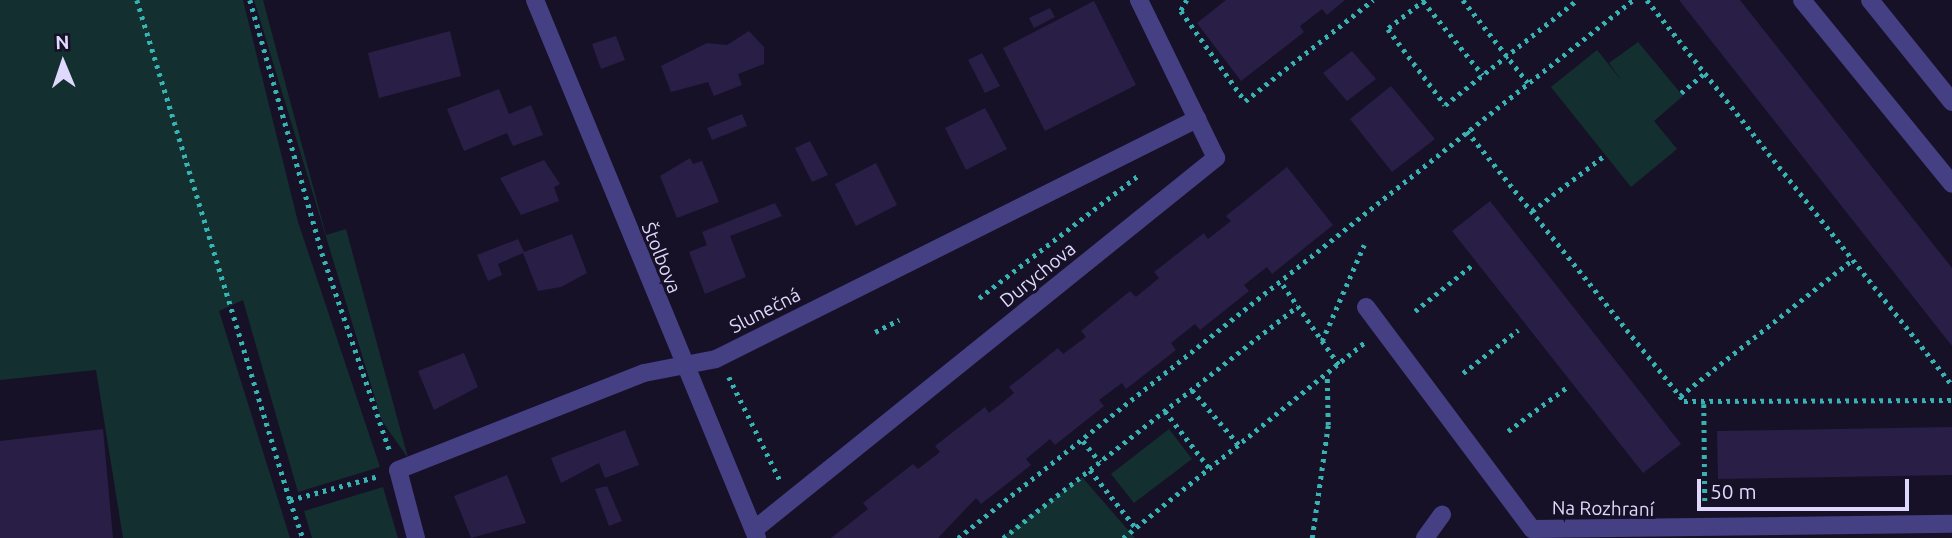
<!DOCTYPE html>
<html>
<head>
<meta charset="utf-8">
<style>
	body { margin:0 }
	#map { position:relative; width:1952px; height:538px; overflow:hidden; background:#161126; font-family:Ubuntu,sans-serif }
	div>[style] { position:absolute }
	[style*='--x'] { left:calc(var(--x)*1px); top:calc(var(--y)*1px); width:calc(var(--w)*1px); rotate:calc(var(--a)*1deg) }
	.green>* { inset:0; background:#142f30 }
	.building>* { inset:0; background:#291e46 }
	.path>* { height:4.5px; margin-top:-2.25px; transform-origin:0; background:repeating-linear-gradient(90deg,#37b3b3 0 3.5px,transparent 0 8.5px) }
	.minor>* { height:18px; margin:-9px; padding:0 9px; transform-origin:9px; border-radius:9px; background:#453f83 }
	span { translate:-50% -50%; white-space:nowrap; text-align:center; line-height:1.15; -webkit-text-stroke:6px #161126; paint-order:stroke }
	.street-label { font-size:19px; color:#dfd9fd }
	.north { position:absolute; left:28px; top:28px; width:70px; height:70px; -webkit-text-stroke:5px #161126; paint-order:stroke; rotate:358deg; font-size:19px; font-weight:700; line-height:28px; text-align:center; color:#dfd9fd }
	.north::after { content:''; display:block; margin:auto; width:24px; height:32px; background:#dfd9fd; clip-path:polygon(50% 0,100% 100%,50% 72%,0 100%) }
	.scale { position:absolute; left:1697px; top:479px; width:212px; height:32px; box-sizing:border-box; border:4px solid #dfd9fd; border-top:0; padding-left:9px; font-size:21px; line-height:24px; white-space:nowrap; color:#dfd9fd; -webkit-text-stroke:5px #161126; paint-order:stroke }
</style>
</head>
<body>
<div id="map">
	<div class="green">
		<i style="clip-path:polygon(0 0,243px 0,298px 222px,380px 467px,298px 492px,243px 300px,219px 311px,290px 538px,123px 538px,96px 370px,0 380px)"></i>
		<i style="clip-path:polygon(254px 0,263px 0,326px 235px,346px 229px,408px 458px,382px 421px)"></i>
		<i style="clip-path:polygon(1638px 42px,1683px 96px,1654px 121px,1677px 149px,1631px 187px,1551px 87px,1597px 50px,1622px 81px,1609px 63px)"></i>
		<i style="clip-path:polygon(1169px 429px,1192px 459px,1134px 503px,1111px 474px)"></i>
		<i style="clip-path:polygon(1082px 477px,1135px 538px,1001px 538px)"></i>
		<i style="clip-path:polygon(383px 487px,398px 538px,312px 538px,304px 511px)"></i>
	</div>
	<div class="building">
		<i style="clip-path:polygon(1226px 0,1345px 0,1327px 15px,1322px 9px,1300px 26px,1304px 32px,1241px 81px,1197px 23px)"></i>
		<i style="clip-path:polygon(1679px 0,1740px 0,1952px 268px,1952px 346px)"></i>
		<i style="clip-path:polygon(1094px 1px,1136px 85px,1045px 131px,1003px 48px)"></i>
		<i style="clip-path:polygon(1050px 8px,1055px 17px,1034px 28px,1029px 18px)"></i>
		<i style="clip-path:polygon(450px 31px,461px 76px,379px 98px,368px 53px)"></i>
		<i style="clip-path:polygon(749px 31px,764px 47px,764px 64px,738px 74px,742px 85px,714px 96px,708px 82px,671px 92px,661px 66px,707px 43px,727px 45px)"></i>
		<i style="clip-path:polygon(616px 36px,625px 60px,601px 69px,592px 44px)"></i>
		<i style="clip-path:polygon(1352px 51px,1376px 79px,1347px 101px,1323px 73px)"></i>
		<i style="clip-path:polygon(982px 53px,1000px 86px,985px 93px,968px 60px)"></i>
		<i style="clip-path:polygon(1391px 86px,1435px 139px,1392px 172px,1350px 119px)"></i>
		<i style="clip-path:polygon(499px 89px,509px 114px,531px 105px,543px 135px,513px 146px,507px 133px,464px 151px,447px 109px)"></i>
		<i style="clip-path:polygon(985px 108px,1007px 149px,966px 170px,945px 128px)"></i>
		<i style="clip-path:polygon(742px 114px,747px 126px,712px 140px,707px 128px)"></i>
		<i style="clip-path:polygon(810px 141px,828px 175px,812px 182px,795px 148px)"></i>
		<i style="clip-path:polygon(690px 158px,693px 164px,702px 161px,719px 202px,677px 218px,660px 176px)"></i>
		<i style="clip-path:polygon(544px 160px,560px 184px,554px 187px,559px 201px,521px 215px,500px 178px)"></i>
		<i style="clip-path:polygon(876px 163px,897px 205px,856px 226px,835px 184px)"></i>
		<i style="clip-path:polygon(1287px 167px,1333px 225px,1272px 274px,1267px 267px,1244px 285px,1249px 291px,1200px 330px,1195px 324px,1171px 343px,1176px 350px,1126px 389px,1122px 383px,1099px 400px,1104px 406px,1055px 445px,1050px 439px,1026px 459px,1031px 465px,981px 504px,976px 498px,938px 538px,831px 538px,868px 509px,863px 503px,913px 464px,918px 469px,940px 452px,935px 446px,985px 407px,989px 413px,1002px 403px,1014px 393px,1009px 387px,1058px 348px,1063px 354px,1086px 337px,1081px 331px,1130px 291px,1136px 297px,1159px 278px,1154px 272px,1204px 233px,1208px 239px,1231px 221px,1226px 216px)"></i>
		<i style="clip-path:polygon(1490px 201px,1681px 444px,1643px 473px,1452px 231px)"></i>
		<i style="clip-path:polygon(775px 203px,782px 216px,730px 236px,746px 277px,705px 294px,689px 252px,707px 245px,702px 232px)"></i>
		<i style="clip-path:polygon(572px 234px,587px 273px,561px 287px,538px 291px,523px 253px,498px 264px,502px 275px,488px 281px,477px 255px,518px 239px,524px 252px)"></i>
		<i style="clip-path:polygon(464px 353px,478px 387px,434px 410px,418px 371px)"></i>
		<i style="clip-path:polygon(1952px 427px,1952px 475px,1718px 479px,1717px 431px)"></i>
		<i style="clip-path:polygon(103px 429px,113px 538px,0 538px,0 441px)"></i>
		<i style="clip-path:polygon(625px 430px,639px 465px,605px 478px,599px 463px,561px 483px,551px 458px)"></i>
		<i style="clip-path:polygon(507px 475px,526px 523px,471px 538px,454px 496px)"></i>
		<i style="clip-path:polygon(607px 486px,622px 521px,609px 526px,595px 489px)"></i>
	</div>
	<div class="path">
		<i style="--x:137;--y:0;--w:523;--a:72.99"></i>
		<i style="--x:290;--y:500;--w:92;--a:-15.1"></i>
		<i style="--x:250;--y:0;--w:263;--a:74.1"></i>
		<i style="--x:322;--y:253;--w:210;--a:71.1"></i>
		<i style="--x:1187;--y:0;--w:13;--a:119"></i>
		<i style="--x:1181;--y:11;--w:110;--a:54.6"></i>
		<i style="--x:1245;--y:101;--w:163;--a:-38.3"></i>
		<i style="--x:1425;--y:0;--w:47;--a:141.9"></i>
		<i style="--x:1388;--y:29;--w:95;--a:53.1"></i>
		<i style="--x:1445;--y:105;--w:169;--a:-38.5"></i>
		<i style="--x:1463;--y:0;--w:105;--a:51.9"></i>
		<i style="--x:1647;--y:0;--w:491;--a:51.6"></i>
		<i style="--x:1423;--y:1;--w:95;--a:51"></i>
		<i style="--x:1681;--y:93;--w:30;--a:-40"></i>
		<i style="--x:1467;--y:131;--w:346;--a:51.2"></i>
		<i style="--x:1684;--y:401;--w:268;--a:-0.2"></i>
		<i style="--x:1532;--y:211;--w:92;--a:-37.5"></i>
		<i style="--x:1283;--y:285;--w:99;--a:54.9"></i>
		<i style="--x:979;--y:298;--w:202;--a:-37.6"></i>
		<i style="--x:1415;--y:311;--w:72;--a:-38.8"></i>
		<i style="--x:875;--y:332;--w:27;--a:-27"></i>
		<i style="--x:1322;--y:341;--w:105;--a:-66.4"></i>
		<i style="--x:1463;--y:373;--w:70;--a:-38"></i>
		<i style="--x:729;--y:377;--w:117;--a:63.7"></i>
		<i style="--x:1192;--y:390;--w:74;--a:49.4"></i>
		<i style="--x:1680;--y:396;--w:218;--a:-38.3"></i>
		<i style="--x:1704;--y:404;--w:97;--a:89.4"></i>
		<i style="--x:1165;--y:411;--w:73;--a:52.2"></i>
		<i style="--x:1508;--y:431;--w:72;--a:-36.6"></i>
		<i style="--x:1083;--y:441;--w:27;--a:51"></i>
		<i style="--x:1090;--y:470;--w:74;--a:51.6"></i>
		<i style="--x:290;--y:500;--w:40;--a:71.1"></i>
		<i style="--x:958;--y:538;--w:863;--a:-38.56"></i>
		<i style="--x:1003;--y:538;--w:375;--a:-38.2"></i>
		<i style="--x:1123;--y:538;--w:311;--a:-39"></i>
		<i style="--x:1312;--y:538;--w:114;--a:-81.9"></i>
		<i style="--x:1328;--y:425;--w:48;--a:-91.2"></i>
	</div>
	<div class="minor">
		<i style="--x:535;--y:0;--w:582;--a:67.58"></i>
		<i style="--x:1802;--y:0;--w:237;--a:50.8"></i>
		<i style="--x:1870;--y:0;--w:131;--a:51.2"></i>
		<i style="--x:1366;--y:307;--w:277;--a:53.2"></i>
		<i style="--x:1532;--y:529;--w:420;--a:-0.7"></i>
		<i style="--x:755;--y:529;--w:592;--a:-38.83"></i>
		<i style="--x:1216;--y:158;--w:176;--a:-116"></i>
		<i style="--x:416;--y:538;--w:70;--a:-104.8"></i>
		<i style="--x:398;--y:470;--w:264;--a:-21.5"></i>
		<i style="--x:644;--y:373;--w:73;--a:-11"></i>
		<i style="--x:716;--y:359;--w:538;--a:-26.52"></i>
		<i style="--x:1425;--y:538;--w:29;--a:-54"></i>
	</div>
	<div class="street-label">
		<span style="left:661px;top:258px;rotate:68deg">Štolbova</span>
		<span style="left:1038px;top:275px;rotate:-39deg">Durychova</span>
		<span style="left:765px;top:311px;rotate:-27deg">Slunečná</span>
		<span style="left:1603px;top:509px;rotate:1deg">Na Rozhraní</span>
	</div>
	<div class="north">N</div>
	<div class="scale">50 m</div>
</div>
</body>
</html>
